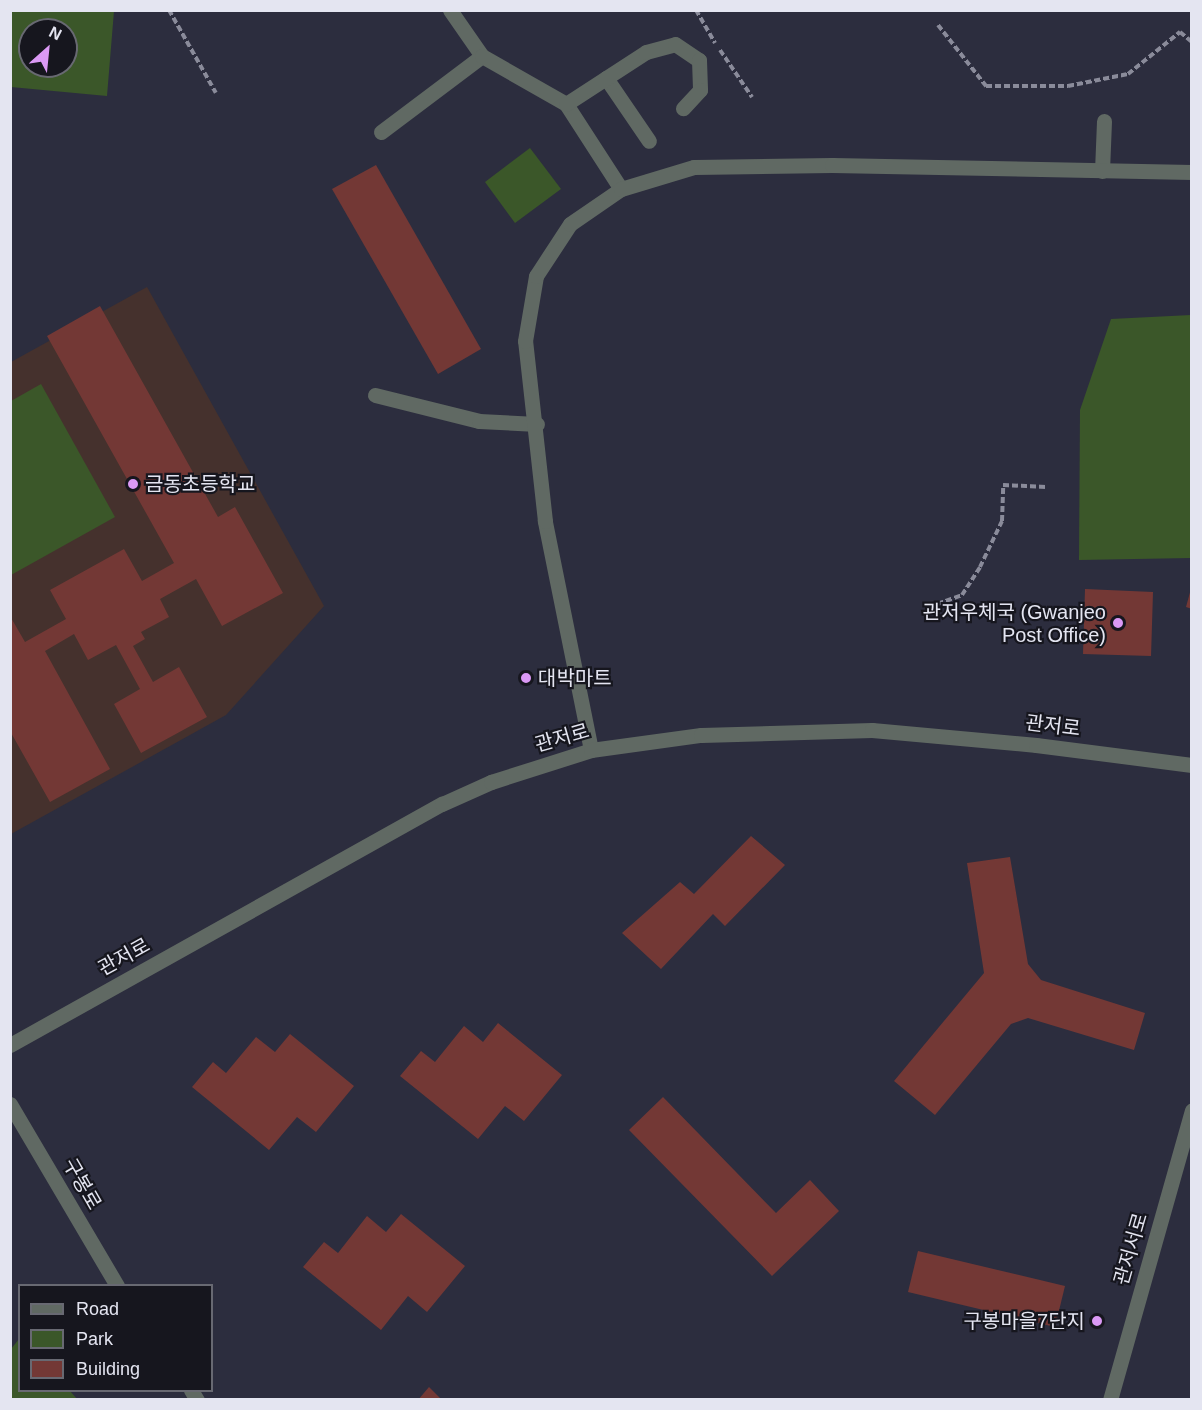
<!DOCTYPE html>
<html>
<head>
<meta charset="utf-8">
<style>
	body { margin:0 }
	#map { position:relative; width:1202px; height:1410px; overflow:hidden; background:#2c2d3e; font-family:Arial,"Noto Sans KR",sans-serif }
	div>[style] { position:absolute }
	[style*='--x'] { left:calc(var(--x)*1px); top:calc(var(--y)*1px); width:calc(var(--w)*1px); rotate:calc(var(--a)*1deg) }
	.education>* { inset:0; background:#45312d }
	.green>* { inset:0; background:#3b5729 }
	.building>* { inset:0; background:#733835 }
	.path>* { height:4px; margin-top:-2px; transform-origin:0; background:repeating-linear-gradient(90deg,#8a8b9a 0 6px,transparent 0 9px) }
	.minor>* { height:15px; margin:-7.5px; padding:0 7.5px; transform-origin:7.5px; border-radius:7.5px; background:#606963 }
	.dots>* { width:16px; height:16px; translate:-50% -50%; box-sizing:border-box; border:3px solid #16161e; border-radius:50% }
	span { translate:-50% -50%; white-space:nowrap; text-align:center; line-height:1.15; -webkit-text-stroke:4.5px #16161e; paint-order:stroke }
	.poi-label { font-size:20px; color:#e4e5f1 }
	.left { translate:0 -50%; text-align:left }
	.right { translate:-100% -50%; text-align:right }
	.street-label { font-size:20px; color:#e4e5f1 }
	.frame { position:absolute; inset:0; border:12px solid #e4e5f1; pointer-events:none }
	.legend { position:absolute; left:18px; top:1284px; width:195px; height:108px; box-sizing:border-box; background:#16161e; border:2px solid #686972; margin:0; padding:8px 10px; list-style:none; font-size:18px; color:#e4e5f1 }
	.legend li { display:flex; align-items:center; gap:12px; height:30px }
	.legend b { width:30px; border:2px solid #686972 }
	.north { position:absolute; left:18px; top:18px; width:60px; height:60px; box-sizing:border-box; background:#16161e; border:2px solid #686972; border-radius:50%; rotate:27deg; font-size:16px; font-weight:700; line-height:24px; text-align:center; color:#e4e5f1 }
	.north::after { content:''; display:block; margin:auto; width:21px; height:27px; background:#db99f5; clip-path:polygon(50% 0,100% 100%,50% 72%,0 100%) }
</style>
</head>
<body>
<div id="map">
	<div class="education">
		<i style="clip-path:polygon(147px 287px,324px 606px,226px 715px,11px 834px,11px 362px)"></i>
	</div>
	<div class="green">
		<i style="clip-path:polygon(evenodd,10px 11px,114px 11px,107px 96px,11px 87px,10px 11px,30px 30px,66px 30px,66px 66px,30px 66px,30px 30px)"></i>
		<i style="clip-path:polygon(530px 148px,561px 189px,515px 223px,485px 182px)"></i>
		<i style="clip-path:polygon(1191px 315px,1191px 558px,1079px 560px,1080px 410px,1111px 319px)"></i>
		<i style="clip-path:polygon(41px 384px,115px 517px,11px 575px,11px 401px)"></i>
		<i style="clip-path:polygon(19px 1339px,20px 1390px,70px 1391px,77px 1399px,11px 1399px,11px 1349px)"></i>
	</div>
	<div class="building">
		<i style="clip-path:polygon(376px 165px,481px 349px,438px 374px,332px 189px)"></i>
		<i style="clip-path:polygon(100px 306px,218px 517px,235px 507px,283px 593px,222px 626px,196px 579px,160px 599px,169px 617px,141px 632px,145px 639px,133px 646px,153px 682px,179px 667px,207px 717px,141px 753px,114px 704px,140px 689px,116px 645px,88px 660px,74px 634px,45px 651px,110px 769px,50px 802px,10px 731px,10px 616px,25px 642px,66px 619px,50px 590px,124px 549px,142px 581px,174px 563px,47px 336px)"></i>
		<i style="clip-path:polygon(1192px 585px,1192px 609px,1186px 607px)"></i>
		<i style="clip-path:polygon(1085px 589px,1153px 592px,1151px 656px,1083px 654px)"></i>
		<i style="clip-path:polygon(751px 836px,785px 865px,725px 926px,713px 914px,661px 969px,622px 933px,680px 882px,694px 894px)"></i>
		<i style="clip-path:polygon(1010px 857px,1028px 964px,1041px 980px,1145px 1013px,1134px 1050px,1028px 1018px,1011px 1024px,935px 1115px,894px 1081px,984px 973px,967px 863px)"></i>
		<i style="clip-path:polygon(498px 1023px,562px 1075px,524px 1121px,505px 1106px,478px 1139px,400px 1076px,421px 1051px,435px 1062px,464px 1026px,483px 1042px)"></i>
		<i style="clip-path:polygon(290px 1034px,354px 1086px,316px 1132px,297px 1117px,269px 1150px,192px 1087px,213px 1062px,226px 1073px,256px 1037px,275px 1052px)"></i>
		<i style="clip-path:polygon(663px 1097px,776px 1213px,810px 1180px,839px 1211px,772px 1276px,629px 1130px)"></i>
		<i style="clip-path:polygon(401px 1214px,465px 1266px,427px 1312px,408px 1296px,381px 1330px,303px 1267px,324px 1242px,338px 1253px,367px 1216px,386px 1232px)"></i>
		<i style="clip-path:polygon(918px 1251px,1065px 1286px,1055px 1327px,908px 1292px)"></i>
		<i style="clip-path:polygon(429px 1387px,442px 1400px,418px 1400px)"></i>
	</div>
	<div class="path">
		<i style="--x:169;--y:10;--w:95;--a:60.5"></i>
		<i style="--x:696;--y:10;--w:38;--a:60"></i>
		<i style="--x:938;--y:25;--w:78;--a:51.8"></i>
		<i style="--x:986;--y:86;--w:82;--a:0"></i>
		<i style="--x:1068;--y:86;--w:61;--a:-11.3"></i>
		<i style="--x:1128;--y:74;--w:67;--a:-38.9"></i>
		<i style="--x:1180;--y:32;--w:16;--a:40"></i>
		<i style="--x:720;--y:50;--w:57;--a:55.8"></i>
		<i style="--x:929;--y:607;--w:35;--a:-20"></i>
		<i style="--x:962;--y:595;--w:33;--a:-57"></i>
		<i style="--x:980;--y:567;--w:51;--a:-64.4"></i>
		<i style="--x:1002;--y:521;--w:36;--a:-88"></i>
		<i style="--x:1003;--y:485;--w:43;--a:2.7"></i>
	</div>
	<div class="minor">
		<i style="--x:450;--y:10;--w:56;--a:55.2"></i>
		<i style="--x:606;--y:78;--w:76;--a:55.7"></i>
		<i style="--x:566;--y:104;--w:101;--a:57.1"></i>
		<i style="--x:381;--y:132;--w:126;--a:-37"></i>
		<i style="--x:482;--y:56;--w:97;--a:29.7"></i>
		<i style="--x:566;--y:104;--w:95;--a:-33"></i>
		<i style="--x:646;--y:52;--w:30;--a:-15"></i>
		<i style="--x:675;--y:44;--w:29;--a:34"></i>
		<i style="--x:699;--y:60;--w:30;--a:88"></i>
		<i style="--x:700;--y:90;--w:25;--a:133"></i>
		<i style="--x:1102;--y:171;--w:50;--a:-87.7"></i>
		<i style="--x:375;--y:395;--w:107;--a:14"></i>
		<i style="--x:479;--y:421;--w:58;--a:3"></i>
		<i style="--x:591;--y:750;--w:234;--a:-101.4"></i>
		<i style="--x:545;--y:521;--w:181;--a:-96.3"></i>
		<i style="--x:525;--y:341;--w:66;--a:-80.4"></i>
		<i style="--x:536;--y:276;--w:62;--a:-56.8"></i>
		<i style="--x:570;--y:224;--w:62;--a:-34.5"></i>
		<i style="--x:621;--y:189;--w:76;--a:-16.8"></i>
		<i style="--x:694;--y:167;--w:138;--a:-0.8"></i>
		<i style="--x:832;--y:165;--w:360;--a:1.1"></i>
		<i style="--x:10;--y:1045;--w:495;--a:-29.2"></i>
		<i style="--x:442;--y:804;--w:54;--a:-24.2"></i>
		<i style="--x:491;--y:782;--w:105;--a:-17.7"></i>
		<i style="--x:591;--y:750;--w:111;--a:-7.8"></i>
		<i style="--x:701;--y:735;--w:171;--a:-1.7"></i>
		<i style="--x:872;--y:730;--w:165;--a:5.2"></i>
		<i style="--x:1036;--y:745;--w:157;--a:7.3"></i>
		<i style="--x:10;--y:1104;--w:211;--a:59.5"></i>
		<i style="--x:191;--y:1390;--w:12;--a:59"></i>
		<i style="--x:1110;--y:1400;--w:301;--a:-74.2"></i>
	</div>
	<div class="dots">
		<i style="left:133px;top:484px;background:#db99f5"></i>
		<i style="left:1118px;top:623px;background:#db99f5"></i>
		<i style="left:526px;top:678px;background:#db99f5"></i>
		<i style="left:1097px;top:1321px;background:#db99f5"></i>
	</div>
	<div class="poi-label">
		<span class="left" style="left:145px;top:484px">금동초등학교</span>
		<span class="right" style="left:1106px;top:624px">관저우체국 (Gwanjeo<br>Post Office)</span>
		<span class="left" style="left:538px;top:678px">대박마트</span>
		<span class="right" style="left:1085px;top:1321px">구봉마을7단지</span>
	</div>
	<div class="street-label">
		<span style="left:1053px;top:726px;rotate:7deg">관저로</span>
		<span style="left:562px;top:738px;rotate:-16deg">관저로</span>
		<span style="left:124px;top:957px;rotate:-29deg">관저로</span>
		<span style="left:82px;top:1184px;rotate:60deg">구봉로</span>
		<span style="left:1131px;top:1249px;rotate:-74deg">관저서로</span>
	</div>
	<div class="frame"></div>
	<ul class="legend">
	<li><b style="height:8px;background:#606963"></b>Road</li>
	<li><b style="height:16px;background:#3b5729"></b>Park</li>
	<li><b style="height:16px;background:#733835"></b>Building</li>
	</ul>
	<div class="north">N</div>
</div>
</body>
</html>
